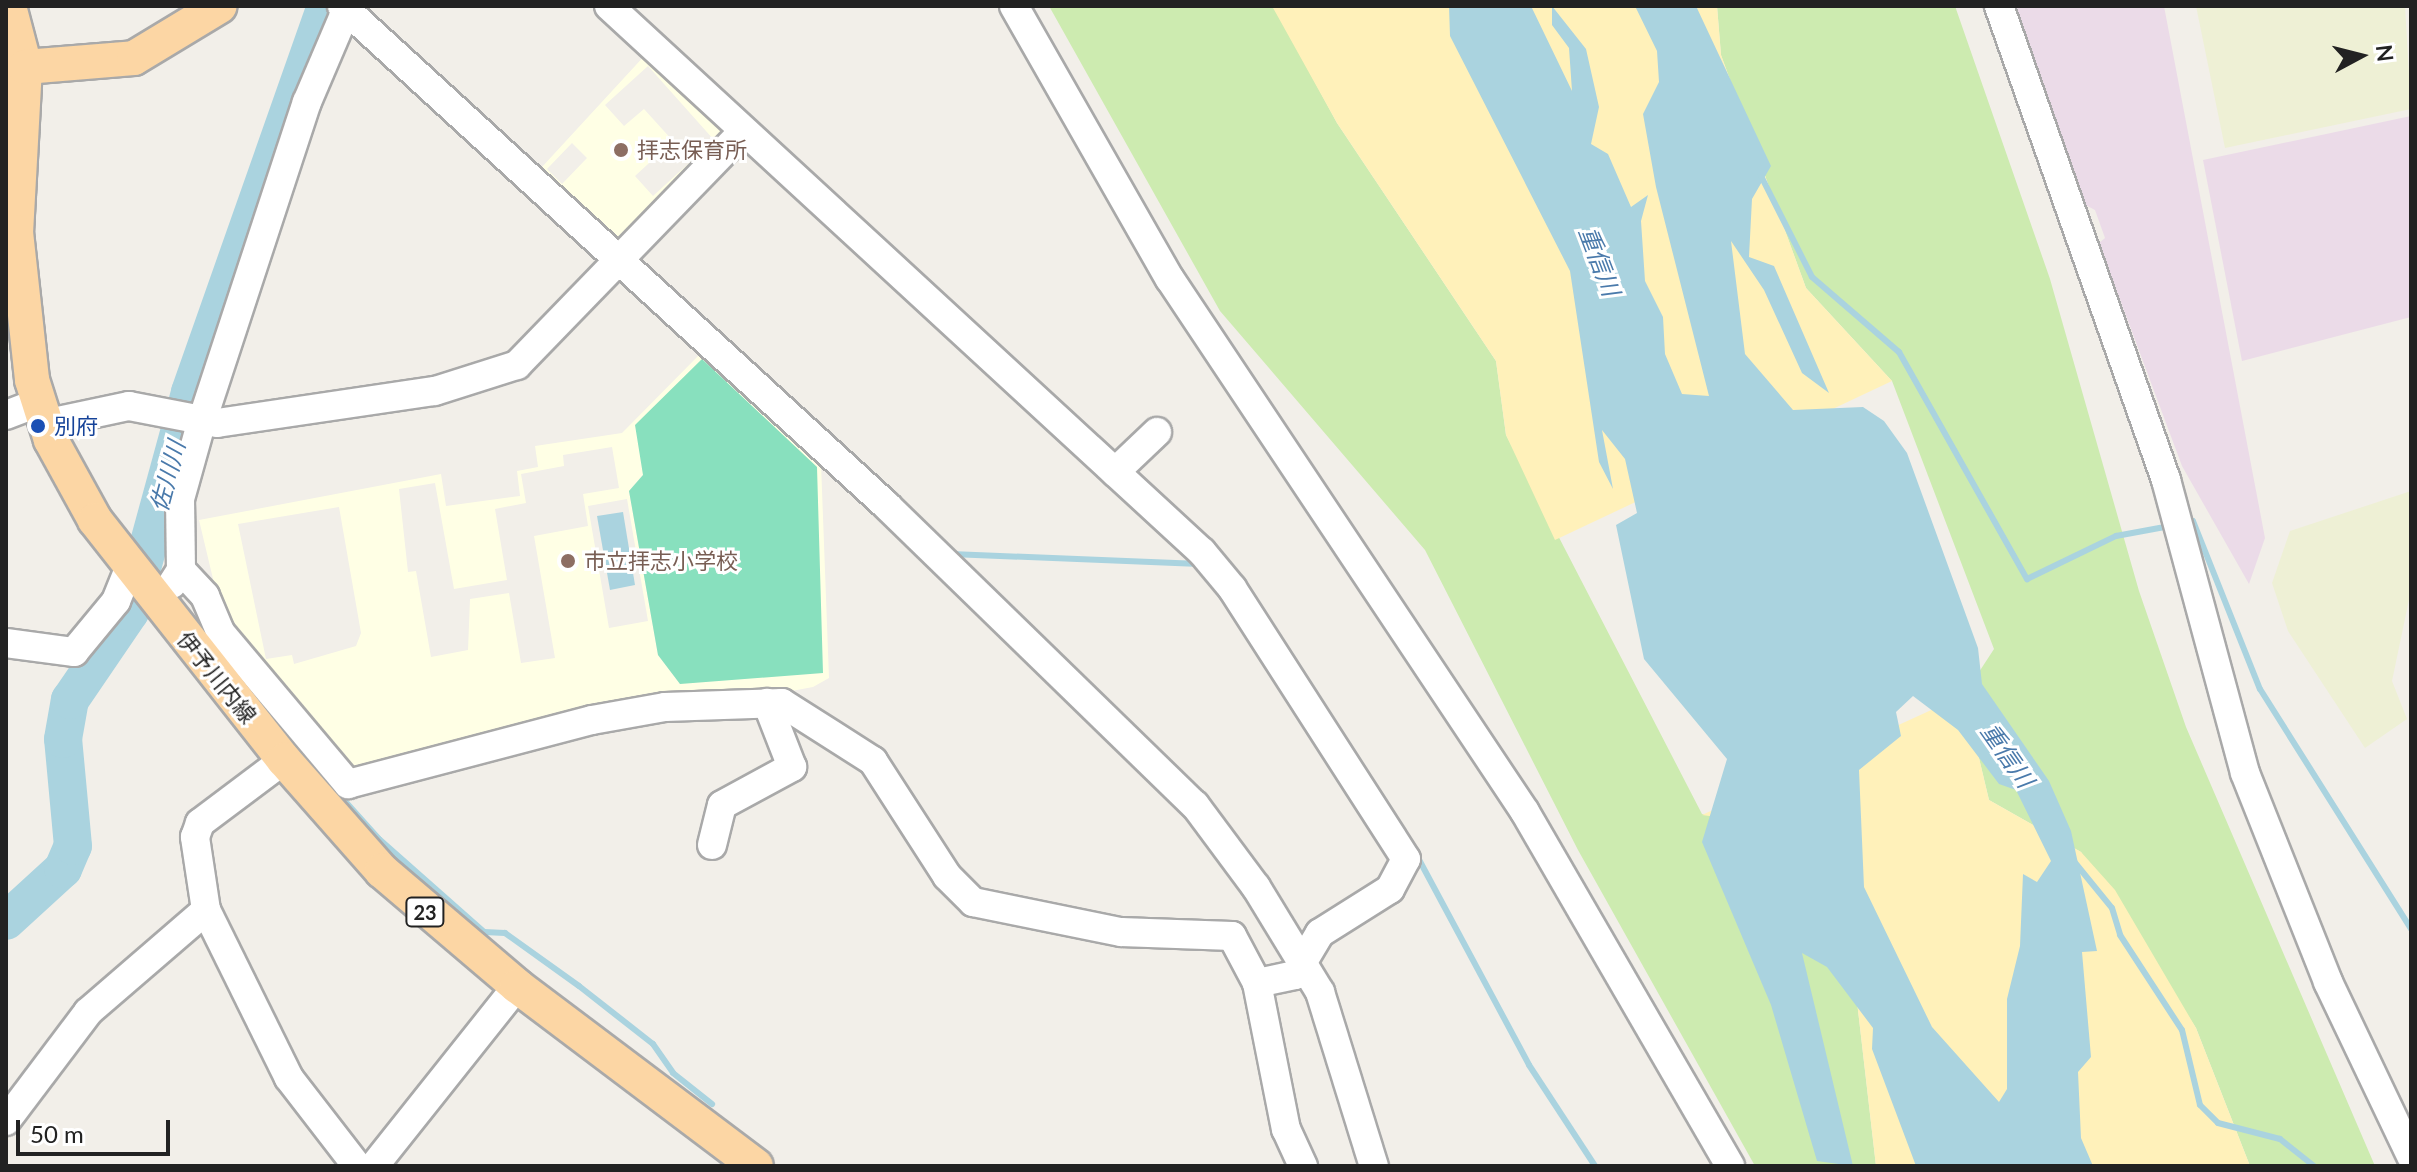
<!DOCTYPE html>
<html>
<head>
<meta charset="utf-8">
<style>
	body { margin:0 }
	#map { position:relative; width:2417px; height:1172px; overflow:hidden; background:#f2efe9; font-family:Lato,"Noto Sans JP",sans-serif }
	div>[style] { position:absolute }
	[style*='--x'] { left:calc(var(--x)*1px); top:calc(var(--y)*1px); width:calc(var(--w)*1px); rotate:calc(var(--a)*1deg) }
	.industrial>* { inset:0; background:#ebdbe8 }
	.education>* { inset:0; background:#ffffe5 }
	.farmland>* { inset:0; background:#eef0d5 }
	.grass>* { inset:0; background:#cdebb0 }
	.sand>* { inset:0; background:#fff1ba }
	.pitch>* { inset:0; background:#88e0be }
	.water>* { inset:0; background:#aad3df }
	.stream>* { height:6px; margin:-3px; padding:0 3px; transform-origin:3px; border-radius:3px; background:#aad3df }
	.river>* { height:38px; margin:-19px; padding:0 19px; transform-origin:19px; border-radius:19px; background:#aad3df }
	.roads { filter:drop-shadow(2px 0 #a9a9a9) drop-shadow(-2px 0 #a9a9a9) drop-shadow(0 2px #a9a9a9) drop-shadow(0 -2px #a9a9a9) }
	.minor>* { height:28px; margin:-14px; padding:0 14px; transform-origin:14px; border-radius:14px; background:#fff }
	.major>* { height:34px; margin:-17px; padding:0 17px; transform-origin:17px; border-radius:17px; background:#fcd6a4 }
	.dots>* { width:22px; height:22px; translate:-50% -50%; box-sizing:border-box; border:4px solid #fff; border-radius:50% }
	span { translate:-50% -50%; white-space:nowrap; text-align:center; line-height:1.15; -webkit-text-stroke:6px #fff; paint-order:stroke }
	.shield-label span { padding:2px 6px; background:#fff; border:2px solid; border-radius:6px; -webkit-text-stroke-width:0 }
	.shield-label { font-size:20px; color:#222; font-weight:700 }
	.education-label { font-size:22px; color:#785e54 }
	.left { translate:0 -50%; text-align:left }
	.transit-label { font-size:22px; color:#164399 }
	.street-label { font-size:22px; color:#222 }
	.water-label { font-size:24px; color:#4a7aab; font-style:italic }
	.frame { position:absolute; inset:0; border:8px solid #222; pointer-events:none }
	.north { position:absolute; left:2321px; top:16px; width:80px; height:80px; -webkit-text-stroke:6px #fff; paint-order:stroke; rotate:83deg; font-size:22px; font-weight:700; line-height:32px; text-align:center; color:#222 }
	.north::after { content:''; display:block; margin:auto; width:28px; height:36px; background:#222; clip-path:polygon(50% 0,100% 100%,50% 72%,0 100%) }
	.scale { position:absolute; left:16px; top:1120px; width:154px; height:36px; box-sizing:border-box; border:4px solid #222; border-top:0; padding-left:10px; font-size:24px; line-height:28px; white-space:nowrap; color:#222; -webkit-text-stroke:6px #fff; paint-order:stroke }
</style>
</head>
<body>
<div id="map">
	<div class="industrial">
		<i style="clip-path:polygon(2006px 6px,2164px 6px,2265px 538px,2249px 584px,2182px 466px,2099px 243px,2105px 238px,2095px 210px,2076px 200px)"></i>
		<i style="clip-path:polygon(2411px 116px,2411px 317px,2242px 361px,2203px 160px)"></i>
	</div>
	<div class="education">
		<i style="clip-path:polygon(evenodd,647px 53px,730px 130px,625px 244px,542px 167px,647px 53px,648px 66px,714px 140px,653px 196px,635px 176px,673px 141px,644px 109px,624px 126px,605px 105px,648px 66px,647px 53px,572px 143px,587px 158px,562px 184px,547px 169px,572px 143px)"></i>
		<i style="clip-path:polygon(evenodd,703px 351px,821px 463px,829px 678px,813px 687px,352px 772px,223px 621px,199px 520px,441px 474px,446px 506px,520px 496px,517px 471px,538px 467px,535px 446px,622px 433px,703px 351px,612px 447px,619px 488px,583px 494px,588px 526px,534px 536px,555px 658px,521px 663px,509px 593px,470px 599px,468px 650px,431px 657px,416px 571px,408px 572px,399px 489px,435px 483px,454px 589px,507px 580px,495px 509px,526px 503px,521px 474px,564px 466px,563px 455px,612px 447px,703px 351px,643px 475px,680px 684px,658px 655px,629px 491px,643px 475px,703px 351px,627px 499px,648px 621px,609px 628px,588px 506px,627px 499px,703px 351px,339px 507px,361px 633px,356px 646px,294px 664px,292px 655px,266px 659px,238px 524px,339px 507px)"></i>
	</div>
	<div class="farmland">
		<i style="clip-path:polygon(2196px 6px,2405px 6px,2411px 109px,2225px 148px)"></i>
		<i style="clip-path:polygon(2411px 491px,2411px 590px,2392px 681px,2407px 719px,2365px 748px,2288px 631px,2272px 583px,2290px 531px)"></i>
	</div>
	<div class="grass">
		<i style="clip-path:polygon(1049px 6px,1272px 6px,1278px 14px,1337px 123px,1496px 361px,1506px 435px,1702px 814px,1746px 821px,1850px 941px,1876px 1166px,1755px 1166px,1578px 850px,1425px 550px,1220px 311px)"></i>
		<i style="clip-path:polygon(1717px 6px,1955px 6px,2050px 279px,2139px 591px,2186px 727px,2375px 1166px,2250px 1166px,2196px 1028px,2081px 852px,1989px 800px,1964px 695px,1994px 649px,1892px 381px,1806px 288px,1721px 55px)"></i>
	</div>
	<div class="sand">
		<i style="clip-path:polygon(1272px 6px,1717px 6px,1721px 55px,1806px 288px,1892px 381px,1555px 540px,1506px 435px,1496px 361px,1337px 123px)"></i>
		<i style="clip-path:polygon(1964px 695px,1989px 800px,2081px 852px,2115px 890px,2196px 1028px,2250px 1166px,1876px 1166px,1850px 941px,1746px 821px,1702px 815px)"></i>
	</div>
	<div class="pitch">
		<i style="clip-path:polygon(702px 359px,817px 467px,823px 673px,680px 684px,658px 655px,629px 491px,643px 475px,635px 425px)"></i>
	</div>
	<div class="water">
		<i style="clip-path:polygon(evenodd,1449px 6px,1531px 6px,1572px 91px,1569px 48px,1552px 25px,1552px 6px,1586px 49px,1599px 107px,1591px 144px,1608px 154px,1631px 207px,1648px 195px,1641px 221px,1645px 281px,1663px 317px,1665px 354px,1682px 394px,1709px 396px,1656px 187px,1643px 114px,1659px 82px,1657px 51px,1635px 6px,1696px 6px,1771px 166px,1752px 199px,1749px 257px,1774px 266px,1829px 393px,1802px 373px,1764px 290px,1731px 241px,1745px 354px,1793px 410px,1863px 407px,1884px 421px,1907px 453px,1978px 648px,1982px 684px,2049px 781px,2071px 831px,2097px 951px,2082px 952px,2091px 1057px,2078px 1072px,2081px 1138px,2093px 1166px,1916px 1166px,1872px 1049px,1873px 1028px,1827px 967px,1802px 953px,1853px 1166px,1817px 1161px,1771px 1005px,1702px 842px,1727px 759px,1644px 659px,1616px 525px,1637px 513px,1625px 459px,1602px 430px,1613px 489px,1599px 462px,1570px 271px,1450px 36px,1449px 6px,1913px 696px,1958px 730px,1999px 784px,2016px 790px,2051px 861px,2037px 882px,2023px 874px,2020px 946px,2007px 999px,2007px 1089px,1999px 1102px,1932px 1027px,1864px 887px,1859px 770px,1901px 736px,1896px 712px,1913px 696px)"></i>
		<i style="clip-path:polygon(623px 512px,635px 585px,610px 590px,597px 516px)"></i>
	</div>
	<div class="stream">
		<i style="--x:1760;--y:174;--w:115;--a:63.2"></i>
		<i style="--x:1812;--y:277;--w:115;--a:40.8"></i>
		<i style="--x:1899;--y:352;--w:261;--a:60.6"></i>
		<i style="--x:2027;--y:579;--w:99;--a:-25.8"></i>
		<i style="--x:2116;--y:536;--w:55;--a:-10.5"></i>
		<i style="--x:2185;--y:523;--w:8;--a:-14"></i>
		<i style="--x:2193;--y:521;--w:181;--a:68.3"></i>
		<i style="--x:2260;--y:689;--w:284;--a:57.8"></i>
		<i style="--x:148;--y:550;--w:17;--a:50"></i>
		<i style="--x:951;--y:554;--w:249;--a:2.3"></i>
		<i style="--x:326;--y:780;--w:79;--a:48.1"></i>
		<i style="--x:379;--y:839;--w:140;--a:41.5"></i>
		<i style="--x:484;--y:932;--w:21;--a:3"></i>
		<i style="--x:505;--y:933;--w:91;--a:35.6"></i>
		<i style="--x:579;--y:986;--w:94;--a:38.1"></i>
		<i style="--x:653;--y:1044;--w:35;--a:55"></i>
		<i style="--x:673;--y:1073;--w:50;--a:38.5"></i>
		<i style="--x:1416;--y:854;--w:239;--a:61.8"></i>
		<i style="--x:1529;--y:1065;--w:121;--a:56.8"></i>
		<i style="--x:2072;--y:859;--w:63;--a:50.8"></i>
		<i style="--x:2112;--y:908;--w:28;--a:73"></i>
		<i style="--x:2120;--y:935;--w:113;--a:56.9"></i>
		<i style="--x:2182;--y:1030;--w:77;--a:76.5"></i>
		<i style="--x:2200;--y:1105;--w:25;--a:45"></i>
		<i style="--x:2218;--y:1123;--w:64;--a:14.5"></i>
		<i style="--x:2280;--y:1139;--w:43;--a:38.5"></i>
	</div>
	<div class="river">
		<i style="--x:6;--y:921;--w:77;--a:-42.4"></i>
		<i style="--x:63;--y:869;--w:25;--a:-67"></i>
		<i style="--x:73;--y:846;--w:107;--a:-95.3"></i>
		<i style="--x:63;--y:739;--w:40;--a:-80"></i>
		<i style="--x:70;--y:700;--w:107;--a:-55.7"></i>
		<i style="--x:130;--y:612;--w:228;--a:-74.7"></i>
		<i style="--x:190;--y:392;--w:409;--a:-70.6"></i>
	</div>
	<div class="roads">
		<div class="minor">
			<i style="--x:342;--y:6;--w:740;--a:42.53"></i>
			<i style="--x:887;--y:506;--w:429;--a:44.2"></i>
			<i style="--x:1195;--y:805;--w:102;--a:53.4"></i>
			<i style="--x:1256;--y:887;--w:123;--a:58.6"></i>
			<i style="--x:1320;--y:992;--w:182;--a:72.8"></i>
			<i style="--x:609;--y:6;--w:806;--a:42.64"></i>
			<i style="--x:1202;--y:552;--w:47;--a:50.2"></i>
			<i style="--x:1232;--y:588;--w:322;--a:57.3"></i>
			<i style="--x:1406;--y:859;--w:34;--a:118"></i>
			<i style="--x:1390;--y:889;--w:83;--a:147.8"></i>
			<i style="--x:1320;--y:933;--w:49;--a:120.8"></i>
			<i style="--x:1295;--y:975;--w:39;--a:168"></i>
			<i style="--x:1014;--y:6;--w:314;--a:60.3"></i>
			<i style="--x:1170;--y:279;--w:640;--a:56.33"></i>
			<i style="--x:1525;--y:812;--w:409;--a:59.9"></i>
			<i style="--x:1999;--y:6;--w:503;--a:70.59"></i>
			<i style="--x:2166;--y:480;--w:303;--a:74.9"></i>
			<i style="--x:2245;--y:773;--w:225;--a:68.3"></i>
			<i style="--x:2328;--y:982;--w:193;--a:64.5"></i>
			<i style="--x:6;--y:415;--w:33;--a:-21"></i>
			<i style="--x:44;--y:424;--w:87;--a:-12"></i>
			<i style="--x:129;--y:406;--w:90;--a:10.9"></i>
			<i style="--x:217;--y:423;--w:220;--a:-8.4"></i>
			<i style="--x:435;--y:391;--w:86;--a:-17.6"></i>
			<i style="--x:517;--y:365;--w:325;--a:-45.9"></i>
			<i style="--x:1115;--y:472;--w:58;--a:-43.6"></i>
			<i style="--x:181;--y:570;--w:35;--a:47"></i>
			<i style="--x:205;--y:596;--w:39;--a:67"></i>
			<i style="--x:220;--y:632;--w:199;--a:49.9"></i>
			<i style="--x:348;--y:784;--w:252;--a:-14.7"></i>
			<i style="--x:592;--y:720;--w:74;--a:-10.1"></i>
			<i style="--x:665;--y:707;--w:117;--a:-2"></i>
			<i style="--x:782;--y:703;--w:108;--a:32.5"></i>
			<i style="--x:873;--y:761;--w:137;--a:57.2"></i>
			<i style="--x:947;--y:876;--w:37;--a:45"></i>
			<i style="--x:973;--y:902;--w:151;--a:11.5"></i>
			<i style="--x:1121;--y:932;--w:111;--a:2.1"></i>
			<i style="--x:1232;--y:936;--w:53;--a:62"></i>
			<i style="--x:1257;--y:983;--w:149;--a:78.8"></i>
			<i style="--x:1286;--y:1129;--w:41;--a:65.3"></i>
			<i style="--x:172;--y:584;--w:17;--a:-57"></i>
			<i style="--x:181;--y:570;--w:71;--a:-90.8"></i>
			<i style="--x:180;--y:499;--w:78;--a:-74.4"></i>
			<i style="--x:201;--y:424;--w:339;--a:-71.8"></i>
			<i style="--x:307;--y:102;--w:104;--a:-66.9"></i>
			<i style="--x:6;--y:643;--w:69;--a:7.5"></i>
			<i style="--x:74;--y:652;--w:66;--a:-50.5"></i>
			<i style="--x:116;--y:601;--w:35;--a:-68"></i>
			<i style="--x:712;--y:845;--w:41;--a:-76"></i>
			<i style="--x:722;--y:805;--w:80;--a:-28.5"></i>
			<i style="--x:792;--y:767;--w:69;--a:-111.3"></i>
			<i style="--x:206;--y:910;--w:187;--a:63.7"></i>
			<i style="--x:289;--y:1078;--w:111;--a:52.3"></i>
			<i style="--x:6;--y:1121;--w:136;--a:-53"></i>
			<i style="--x:88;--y:1012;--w:156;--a:-40.8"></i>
			<i style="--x:206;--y:910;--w:74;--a:-98.6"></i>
			<i style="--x:195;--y:837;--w:15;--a:-70"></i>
			<i style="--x:200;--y:823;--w:105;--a:-36.9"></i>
			<i style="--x:374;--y:1166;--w:230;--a:-51.5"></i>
		</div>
		<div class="major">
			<i style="--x:9;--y:6;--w:63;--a:75.3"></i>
			<i style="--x:25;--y:67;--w:165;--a:93.1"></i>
			<i style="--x:16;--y:232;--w:149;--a:83.8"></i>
			<i style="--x:32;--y:380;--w:63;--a:72.4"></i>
			<i style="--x:51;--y:440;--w:91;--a:61.2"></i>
			<i style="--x:95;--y:520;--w:305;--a:51.8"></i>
			<i style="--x:284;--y:760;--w:148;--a:48.6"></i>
			<i style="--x:382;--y:871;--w:177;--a:40.4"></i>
			<i style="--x:517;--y:986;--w:299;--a:37"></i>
			<i style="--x:25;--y:67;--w:109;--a:-4.7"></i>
			<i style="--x:134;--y:58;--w:100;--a:-31.2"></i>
		</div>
	</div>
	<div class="dots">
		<i style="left:621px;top:150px;background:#8d6e63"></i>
		<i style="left:38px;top:426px;background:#1a4fb4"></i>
		<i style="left:568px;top:561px;background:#8d6e63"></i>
	</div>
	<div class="shield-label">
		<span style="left:425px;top:912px">23</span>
	</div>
	<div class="education-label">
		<span class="left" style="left:637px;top:150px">拝志保育所</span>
		<span class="left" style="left:584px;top:561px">市立拝志小学校</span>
	</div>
	<div class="transit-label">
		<span class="left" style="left:54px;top:426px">別府</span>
	</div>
	<div class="street-label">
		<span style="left:217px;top:677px;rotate:51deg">伊予川内線</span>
	</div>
	<div class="water-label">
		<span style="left:1600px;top:261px;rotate:69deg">重信川</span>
		<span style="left:167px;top:476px;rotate:-75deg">佐川川</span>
		<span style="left:2008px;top:755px;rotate:55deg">重信川</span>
	</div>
	<div class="frame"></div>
	<div class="north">N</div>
	<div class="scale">50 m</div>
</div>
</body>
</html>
